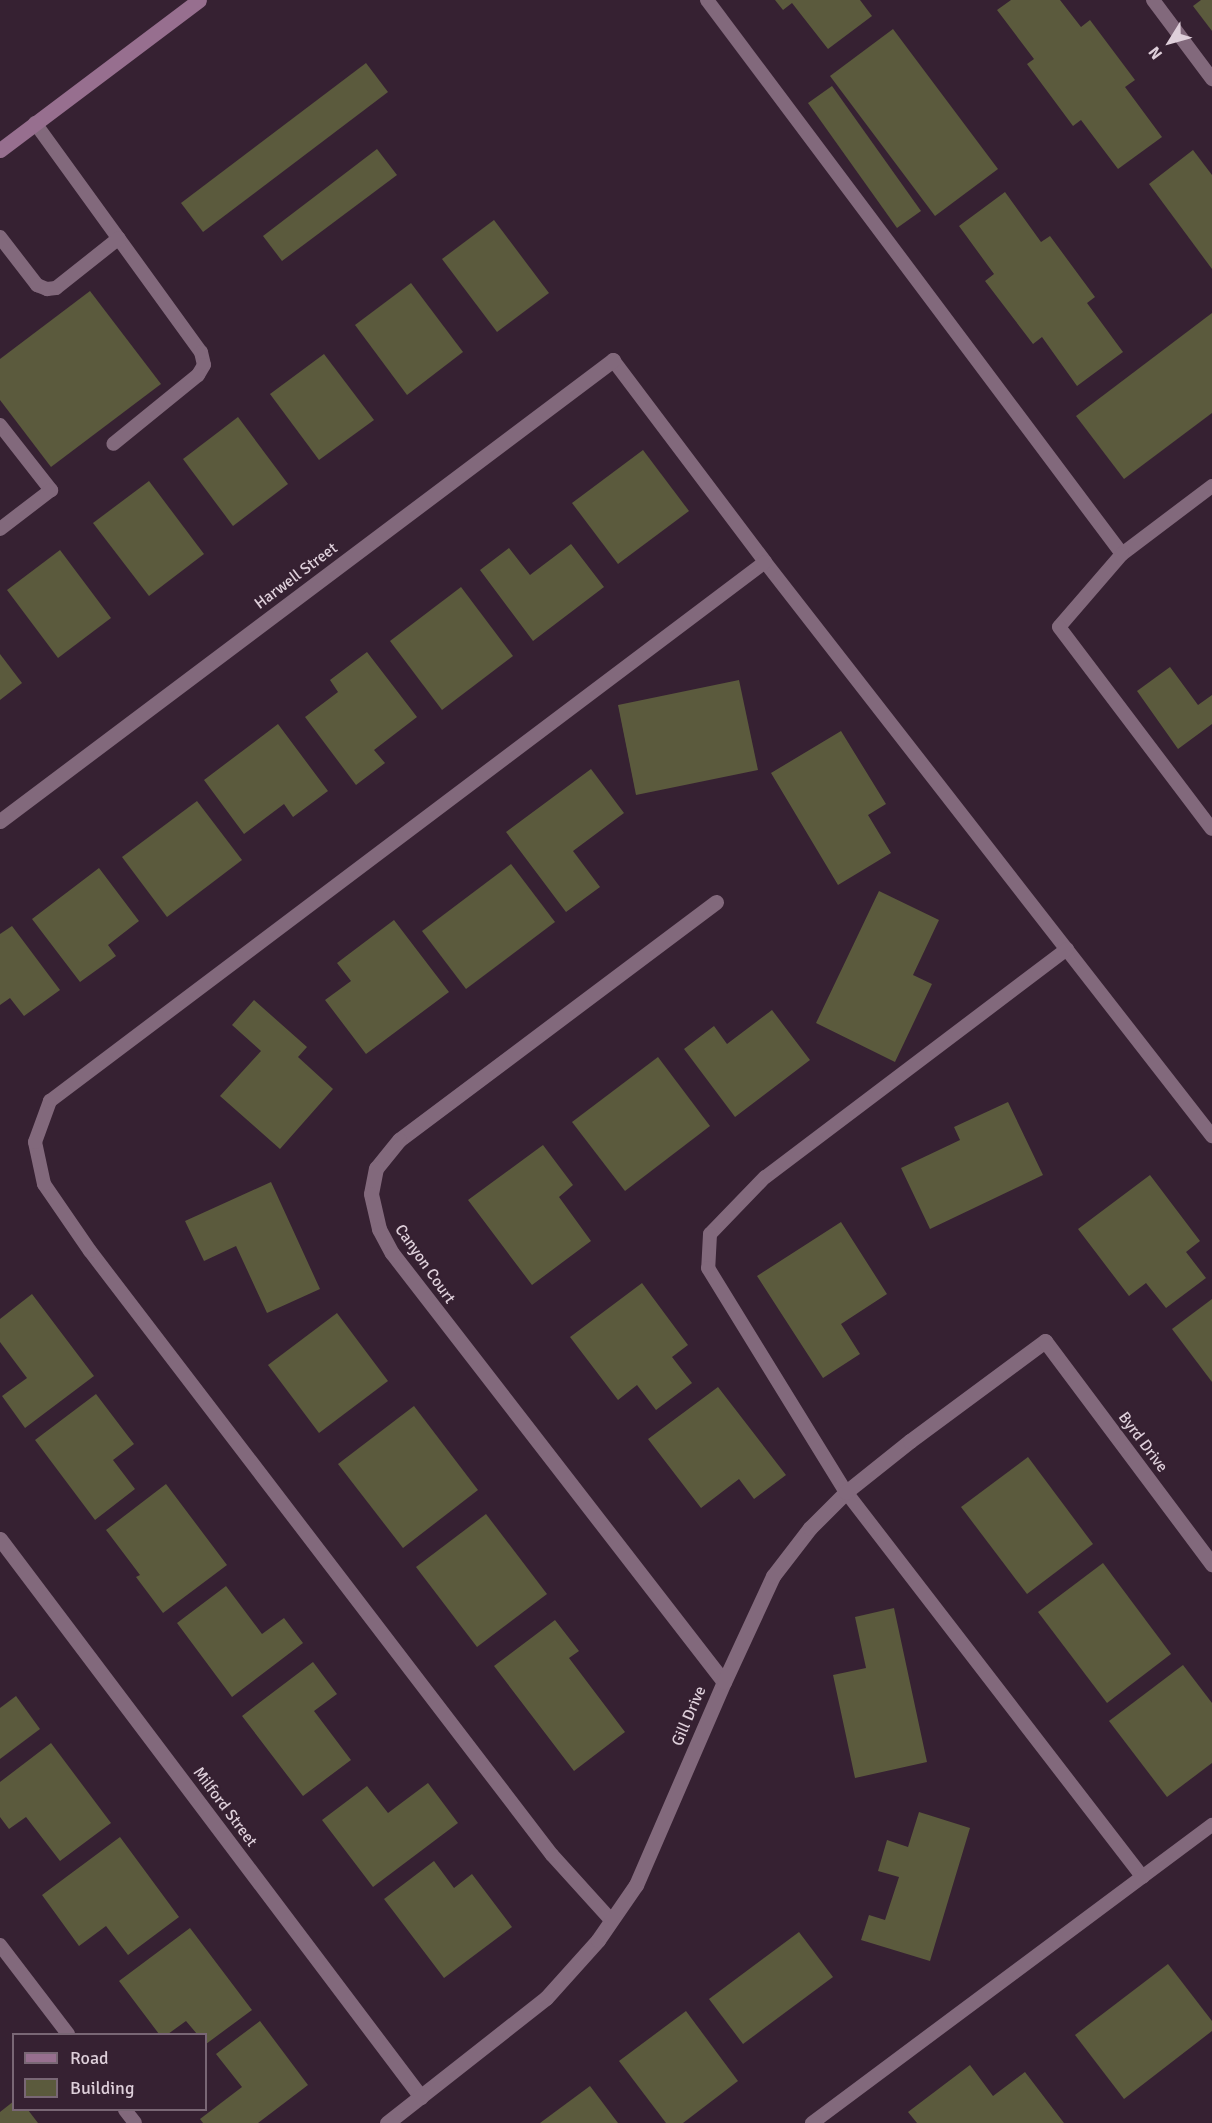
<!DOCTYPE html>
<html>
<head>
<meta charset="utf-8">
<style>
	body { margin:0 }
	#map { position:relative; width:1212px; height:2123px; overflow:hidden; background:#362132; font-family:Signika,sans-serif }
	div>[style] { position:absolute }
	[style*='--x'] { left:calc(var(--x)*1px); top:calc(var(--y)*1px); width:calc(var(--w)*1px); rotate:calc(var(--a)*1deg) }
	.building>* { inset:0; background:#5b5a3d }
	.lane>* { height:14px; margin:-7px; padding:0 7px; transform-origin:7px; border-radius:7px; background:#82697c }
	.street>* { height:15px; margin:-7.5px; padding:0 7.5px; transform-origin:7.5px; border-radius:7.5px; background:#82697c }
	.secondary>* { height:15px; margin:-7.5px; padding:0 7.5px; transform-origin:7.5px; border-radius:7.5px; background:#976f8f }
	span { translate:-50% -50%; white-space:nowrap; text-align:center; line-height:1.15; -webkit-text-stroke:4.5px #362132; paint-order:stroke }
	.street-label { font-size:16px; color:#decfda }
	.legend { position:absolute; left:12px; top:2033px; width:195px; height:78px; box-sizing:border-box; background:#362132; border:2px solid #796775; margin:0; padding:8px 10px; list-style:none; font-size:18px; color:#decfda }
	.legend li { display:flex; align-items:center; gap:12px; height:30px }
	.legend b { width:30px; border:2px solid #796775 }
	.north { position:absolute; left:1140px; top:12px; width:60px; height:60px; -webkit-text-stroke:4px #362132; paint-order:stroke; rotate:233deg; font-size:16px; font-weight:700; line-height:24px; text-align:center; color:#decfda }
	.north::after { content:''; display:block; margin:auto; width:21px; height:27px; background:#decfda; clip-path:polygon(50% 0,100% 100%,50% 72%,0 100%) }
</style>
</head>
<body>
<div id="map">
	<div class="building">
		<i style="clip-path:polygon(775px 0,860px 0,872px 16px,828px 49px,792px 3px,783px 10px)"></i>
		<i style="clip-path:polygon(1011px 0,1060px 0,1081px 27px,1090px 20px,1135px 80px,1125px 87px,1162px 137px,1118px 169px,1081px 120px,1073px 126px,1027px 64px,1034px 59px,997px 10px)"></i>
		<i style="clip-path:polygon(1201px 0,1212px 0,1212px 31px,1193px 6px)"></i>
		<i style="clip-path:polygon(893px 29px,998px 169px,935px 216px,830px 76px)"></i>
		<i style="clip-path:polygon(366px 63px,388px 92px,203px 232px,181px 203px)"></i>
		<i style="clip-path:polygon(832px 86px,921px 211px,897px 228px,808px 103px)"></i>
		<i style="clip-path:polygon(377px 149px,397px 175px,282px 261px,263px 236px)"></i>
		<i style="clip-path:polygon(1193px 150px,1212px 175px,1212px 269px,1149px 184px)"></i>
		<i style="clip-path:polygon(1005px 192px,1041px 242px,1050px 236px,1095px 297px,1087px 303px,1123px 352px,1077px 386px,1042px 337px,1033px 344px,985px 281px,994px 274px,959px 226px)"></i>
		<i style="clip-path:polygon(494px 220px,549px 293px,497px 332px,442px 259px)"></i>
		<i style="clip-path:polygon(411px 283px,463px 352px,407px 395px,355px 325px)"></i>
		<i style="clip-path:polygon(90px 291px,161px 384px,51px 467px,0 400px,0 359px)"></i>
		<i style="clip-path:polygon(1212px 313px,1212px 413px,1124px 479px,1076px 416px)"></i>
		<i style="clip-path:polygon(324px 354px,374px 420px,319px 460px,270px 394px)"></i>
		<i style="clip-path:polygon(238px 417px,288px 484px,233px 526px,183px 459px)"></i>
		<i style="clip-path:polygon(643px 450px,689px 511px,618px 564px,572px 503px)"></i>
		<i style="clip-path:polygon(149px 481px,204px 554px,149px 596px,93px 523px)"></i>
		<i style="clip-path:polygon(571px 544px,604px 587px,533px 641px,480px 570px,509px 548px,530px 575px)"></i>
		<i style="clip-path:polygon(60px 550px,111px 618px,58px 658px,7px 590px)"></i>
		<i style="clip-path:polygon(461px 587px,513px 656px,442px 710px,390px 641px)"></i>
		<i style="clip-path:polygon(367px 652px,417px 717px,374px 750px,385px 763px,356px 785px,305px 717px,338px 692px,330px 680px)"></i>
		<i style="clip-path:polygon(0 654px,22px 683px,0 700px)"></i>
		<i style="clip-path:polygon(1170px 667px,1198px 705px,1212px 695px,1212px 724px,1178px 749px,1137px 691px)"></i>
		<i style="clip-path:polygon(739px 680px,758px 770px,636px 795px,618px 705px)"></i>
		<i style="clip-path:polygon(278px 724px,328px 791px,293px 817px,284px 804px,244px 834px,204px 780px)"></i>
		<i style="clip-path:polygon(841px 731px,886px 804px,868px 815px,891px 853px,838px 885px,771px 773px)"></i>
		<i style="clip-path:polygon(591px 769px,624px 813px,573px 851px,600px 887px,566px 912px,506px 832px)"></i>
		<i style="clip-path:polygon(197px 801px,242px 860px,167px 917px,122px 857px)"></i>
		<i style="clip-path:polygon(511px 864px,555px 922px,466px 989px,422px 931px)"></i>
		<i style="clip-path:polygon(99px 868px,139px 921px,108px 945px,116px 956px,80px 982px,32px 919px)"></i>
		<i style="clip-path:polygon(879px 891px,939px 920px,913px 975px,932px 984px,895px 1062px,816px 1023px)"></i>
		<i style="clip-path:polygon(394px 920px,449px 992px,366px 1054px,325px 1000px,351px 981px,337px 963px)"></i>
		<i style="clip-path:polygon(12px 926px,60px 990px,24px 1016px,10px 998px,0 1005px,0 934px)"></i>
		<i style="clip-path:polygon(254px 1000px,307px 1047px,298px 1057px,333px 1089px,280px 1149px,220px 1096px,261px 1051px,232px 1025px)"></i>
		<i style="clip-path:polygon(772px 1010px,810px 1060px,735px 1117px,684px 1049px,714px 1026px,727px 1044px)"></i>
		<i style="clip-path:polygon(658px 1057px,710px 1126px,625px 1191px,572px 1122px)"></i>
		<i style="clip-path:polygon(1008px 1102px,1043px 1175px,930px 1229px,901px 1168px,960px 1140px,954px 1127px)"></i>
		<i style="clip-path:polygon(543px 1145px,573px 1185px,559px 1197px,591px 1241px,532px 1285px,468px 1200px)"></i>
		<i style="clip-path:polygon(1150px 1175px,1200px 1241px,1186px 1252px,1206px 1278px,1166px 1308px,1146px 1283px,1129px 1296px,1078px 1229px)"></i>
		<i style="clip-path:polygon(271px 1182px,320px 1289px,267px 1313px,236px 1246px,204px 1261px,185px 1221px)"></i>
		<i style="clip-path:polygon(841px 1222px,887px 1294px,841px 1324px,860px 1354px,823px 1378px,757px 1276px)"></i>
		<i style="clip-path:polygon(642px 1283px,688px 1345px,672px 1357px,692px 1383px,656px 1410px,637px 1385px,618px 1400px,570px 1337px)"></i>
		<i style="clip-path:polygon(32px 1294px,94px 1376px,25px 1428px,2px 1396px,27px 1378px,0 1342px,0 1319px)"></i>
		<i style="clip-path:polygon(1212px 1299px,1212px 1382px,1172px 1329px)"></i>
		<i style="clip-path:polygon(337px 1313px,388px 1381px,319px 1433px,268px 1365px)"></i>
		<i style="clip-path:polygon(718px 1387px,786px 1475px,754px 1499px,739px 1479px,701px 1508px,648px 1439px)"></i>
		<i style="clip-path:polygon(96px 1394px,134px 1444px,113px 1460px,135px 1489px,95px 1520px,35px 1440px)"></i>
		<i style="clip-path:polygon(414px 1406px,478px 1490px,403px 1548px,338px 1464px)"></i>
		<i style="clip-path:polygon(1028px 1457px,1093px 1544px,1027px 1594px,961px 1507px)"></i>
		<i style="clip-path:polygon(166px 1484px,227px 1565px,163px 1613px,136px 1577px,140px 1575px,106px 1530px)"></i>
		<i style="clip-path:polygon(486px 1514px,547px 1594px,477px 1647px,416px 1567px)"></i>
		<i style="clip-path:polygon(1103px 1563px,1171px 1654px,1107px 1703px,1038px 1612px)"></i>
		<i style="clip-path:polygon(226px 1586px,262px 1634px,284px 1618px,303px 1643px,232px 1697px,177px 1623px)"></i>
		<i style="clip-path:polygon(894px 1608px,927px 1762px,855px 1778px,833px 1675px,866px 1668px,855px 1617px)"></i>
		<i style="clip-path:polygon(555px 1620px,579px 1651px,569px 1658px,625px 1732px,574px 1771px,494px 1666px)"></i>
		<i style="clip-path:polygon(313px 1662px,337px 1694px,314px 1711px,351px 1760px,303px 1796px,242px 1716px)"></i>
		<i style="clip-path:polygon(1183px 1665px,1212px 1703px,1212px 1763px,1167px 1797px,1109px 1721px)"></i>
		<i style="clip-path:polygon(16px 1696px,40px 1729px,0 1759px,0 1708px)"></i>
		<i style="clip-path:polygon(51px 1743px,111px 1823px,60px 1861px,26px 1817px,9px 1829px,0 1817px,0 1782px)"></i>
		<i style="clip-path:polygon(428px 1783px,458px 1823px,373px 1887px,322px 1820px,367px 1786px,388px 1813px)"></i>
		<i style="clip-path:polygon(919px 1812px,970px 1828px,930px 1961px,861px 1940px,869px 1915px,885px 1920px,899px 1877px,878px 1871px,887px 1840px,908px 1847px)"></i>
		<i style="clip-path:polygon(120px 1837px,179px 1917px,128px 1955px,106px 1926px,79px 1946px,42px 1895px)"></i>
		<i style="clip-path:polygon(434px 1861px,454px 1888px,472px 1874px,512px 1927px,444px 1978px,384px 1899px)"></i>
		<i style="clip-path:polygon(190px 1928px,252px 2010px,206px 2044px,206px 2034px,197px 2034px,186px 2021px,168px 2034px,159px 2034px,119px 1981px)"></i>
		<i style="clip-path:polygon(799px 1932px,833px 1977px,743px 2044px,709px 1999px)"></i>
		<i style="clip-path:polygon(1168px 1964px,1212px 2021px,1212px 2031px,1124px 2099px,1075px 2035px)"></i>
		<i style="clip-path:polygon(686px 2011px,738px 2081px,683px 2123px,666px 2123px,619px 2061px)"></i>
		<i style="clip-path:polygon(260px 2021px,308px 2085px,258px 2123px,203px 2123px,200px 2119px,242px 2087px,216px 2054px)"></i>
		<i style="clip-path:polygon(970px 2065px,993px 2096px,1025px 2072px,1064px 2123px,917px 2123px,908px 2112px)"></i>
		<i style="clip-path:polygon(590px 2086px,618px 2123px,540px 2123px)"></i>
		<i style="clip-path:polygon(14px 2101px,14px 2110px,28px 2110px,38px 2123px,0 2123px,0 2112px)"></i>
	</div>
	<div class="lane">
		<i style="--x:707;--y:0;--w:692;--a:53.16"></i>
		<i style="--x:1153;--y:0;--w:99;--a:53.2"></i>
		<i style="--x:35;--y:123;--w:283;--a:54.1"></i>
		<i style="--x:201;--y:352;--w:13;--a:77"></i>
		<i style="--x:204;--y:365;--w:12;--a:121"></i>
		<i style="--x:198;--y:375;--w:109;--a:140.9"></i>
		<i style="--x:0;--y:237;--w:61;--a:52.4"></i>
		<i style="--x:37;--y:285;--w:11;--a:22"></i>
		<i style="--x:47;--y:289;--w:9;--a:-6"></i>
		<i style="--x:56;--y:288;--w:80;--a:-38.4"></i>
		<i style="--x:613;--y:360;--w:253;--a:53"></i>
		<i style="--x:765;--y:562;--w:728;--a:52.09"></i>
		<i style="--x:0;--y:425;--w:83;--a:51.9"></i>
		<i style="--x:51;--y:490;--w:64;--a:142.6"></i>
		<i style="--x:1212;--y:486;--w:113;--a:142.9"></i>
		<i style="--x:1122;--y:554;--w:96;--a:130.8"></i>
		<i style="--x:1059;--y:627;--w:253;--a:52.9"></i>
		<i style="--x:1067;--y:949;--w:378;--a:142.9"></i>
		<i style="--x:765;--y:1177;--w:79;--a:134"></i>
		<i style="--x:710;--y:1234;--w:34;--a:93"></i>
		<i style="--x:708;--y:1268;--w:263;--a:58.4"></i>
		<i style="--x:846;--y:1492;--w:486;--a:52.4"></i>
		<i style="--x:611;--y:1920;--w:88;--a:-132.2"></i>
		<i style="--x:552;--y:1855;--w:760;--a:-127.41"></i>
		<i style="--x:90;--y:1251;--w:81;--a:-124.5"></i>
		<i style="--x:44;--y:1184;--w:43;--a:-102.1"></i>
		<i style="--x:35;--y:1142;--w:44;--a:-69.9"></i>
		<i style="--x:50;--y:1101;--w:895;--a:-37.01"></i>
		<i style="--x:0;--y:1945;--w:112;--a:52.6"></i>
		<i style="--x:125;--y:2110;--w:16;--a:52"></i>
		<i style="--x:812;--y:2123;--w:499;--a:-36.7"></i>
	</div>
	<div class="street">
		<i style="--x:0;--y:821;--w:767;--a:-36.94"></i>
		<i style="--x:716;--y:902;--w:396;--a:143.1"></i>
		<i style="--x:399;--y:1140;--w:36;--a:129"></i>
		<i style="--x:376;--y:1168;--w:26;--a:101"></i>
		<i style="--x:371;--y:1194;--w:36;--a:77"></i>
		<i style="--x:379;--y:1229;--w:27;--a:62"></i>
		<i style="--x:392;--y:1253;--w:542;--a:52.26"></i>
		<i style="--x:0;--y:1539;--w:699;--a:52.97"></i>
		<i style="--x:387;--y:2123;--w:202;--a:-38.2"></i>
		<i style="--x:546;--y:1998;--w:78;--a:-48.1"></i>
		<i style="--x:598;--y:1940;--w:67;--a:-55.4"></i>
		<i style="--x:636;--y:1885;--w:221;--a:-66.6"></i>
		<i style="--x:724;--y:1682;--w:117;--a:-65.2"></i>
		<i style="--x:773;--y:1576;--w:61;--a:-52.4"></i>
		<i style="--x:810;--y:1528;--w:51;--a:-45"></i>
		<i style="--x:846;--y:1492;--w:82;--a:-38.6"></i>
		<i style="--x:910;--y:1441;--w:168;--a:-36.5"></i>
		<i style="--x:1045;--y:1341;--w:279;--a:53.2"></i>
	</div>
	<div class="secondary">
		<i style="--x:0;--y:150;--w:249;--a:-37"></i>
	</div>
	<div class="street-label">
		<span style="left:296px;top:576px;rotate:-37deg">Harwell Street</span>
		<span style="left:425px;top:1264px;rotate:55deg">Canyon Court</span>
		<span style="left:1143px;top:1442px;rotate:53deg">Byrd Drive</span>
		<span style="left:689px;top:1716px;rotate:-67deg">Gill Drive</span>
		<span style="left:225px;top:1807px;rotate:53deg">Milford Street</span>
	</div>
	<ul class="legend">
	<li><b style="height:8px;background:#976f8f"></b>Road</li>
	<li><b style="height:16px;background:#5b5a3d"></b>Building</li>
	</ul>
	<div class="north">N</div>
</div>
</body>
</html>
